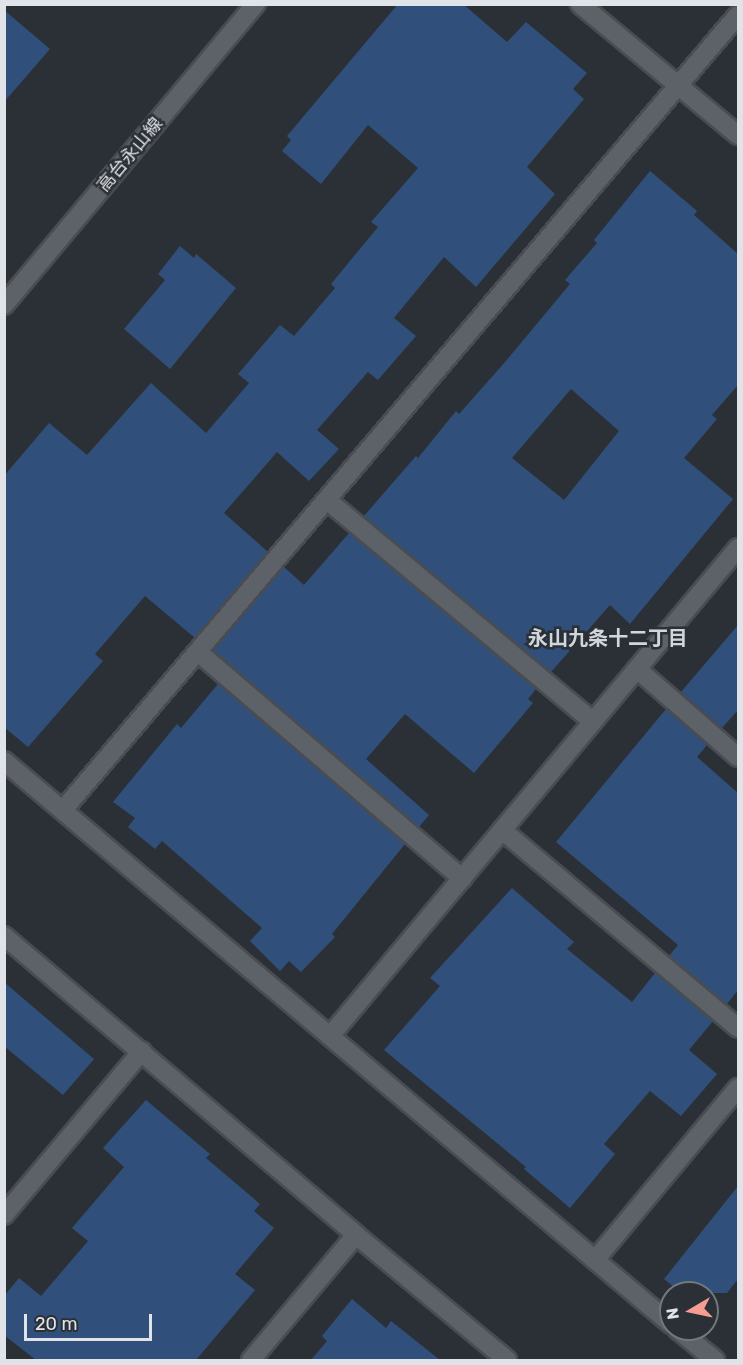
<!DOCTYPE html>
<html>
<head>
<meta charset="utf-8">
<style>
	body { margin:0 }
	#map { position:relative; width:743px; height:1365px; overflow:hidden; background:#2b3036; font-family:Rubik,"Noto Sans JP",sans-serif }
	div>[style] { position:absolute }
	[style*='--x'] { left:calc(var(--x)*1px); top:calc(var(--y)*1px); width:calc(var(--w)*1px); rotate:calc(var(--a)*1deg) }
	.building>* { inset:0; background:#30507b }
	.roads { filter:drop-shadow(2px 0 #494d52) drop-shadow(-2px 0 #494d52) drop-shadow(0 2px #494d52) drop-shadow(0 -2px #494d52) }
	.minor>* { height:18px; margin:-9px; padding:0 9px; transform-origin:9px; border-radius:9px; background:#5d6269 }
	span { translate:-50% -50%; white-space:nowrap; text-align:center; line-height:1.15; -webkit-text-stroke:5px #2b3036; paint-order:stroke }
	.street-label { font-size:18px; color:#e0e3e7 }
	.neighbourhood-label { font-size:20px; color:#d0d6de; font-weight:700 }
	.frame { position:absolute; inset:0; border:6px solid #e0e3e7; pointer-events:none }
	.north { position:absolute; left:659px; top:1281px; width:60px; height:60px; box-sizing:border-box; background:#2b3036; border:2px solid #73787d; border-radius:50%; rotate:261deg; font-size:16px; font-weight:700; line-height:24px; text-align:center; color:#e0e3e7 }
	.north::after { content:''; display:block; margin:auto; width:21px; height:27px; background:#f59c93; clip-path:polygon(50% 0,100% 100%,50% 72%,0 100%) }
	.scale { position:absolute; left:24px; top:1314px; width:128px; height:27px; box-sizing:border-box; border:3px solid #e0e3e7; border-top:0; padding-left:8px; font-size:18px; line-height:21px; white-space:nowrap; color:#e0e3e7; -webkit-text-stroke:4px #2b3036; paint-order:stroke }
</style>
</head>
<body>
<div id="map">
	<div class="building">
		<i style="clip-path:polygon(398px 4px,463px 4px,507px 42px,526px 22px,587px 73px,573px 89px,584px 99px,527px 167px,555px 194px,476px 287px,444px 257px,394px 318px,416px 336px,378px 380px,368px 372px,317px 430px,339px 449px,309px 481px,277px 452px,224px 513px,268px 552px,195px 638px,145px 596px,95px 654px,103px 661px,28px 747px,4px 727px,4px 476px,49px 423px,87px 455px,151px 383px,206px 433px,249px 383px,238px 374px,280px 325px,294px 336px,335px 288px,331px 284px,378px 227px,371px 222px,418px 168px,368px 125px,321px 184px,282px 151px,291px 140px,287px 136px)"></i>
		<i style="clip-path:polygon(4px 10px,50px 49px,4px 102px)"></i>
		<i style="clip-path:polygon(evenodd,650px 171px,697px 211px,694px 215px,738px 254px,738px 385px,712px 415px,717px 419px,684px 458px,733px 499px,630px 624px,610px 605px,551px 672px,364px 516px,416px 456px,418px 458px,456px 411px,459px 414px,505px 362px,570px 284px,565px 280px,597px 243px,594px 240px,650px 171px,571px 389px,619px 431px,564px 500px,512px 458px,571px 389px)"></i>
		<i style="clip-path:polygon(180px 246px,194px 258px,196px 254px,236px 288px,170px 369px,124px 329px,165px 280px,158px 274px)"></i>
		<i style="clip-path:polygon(349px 533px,536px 689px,528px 699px,533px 703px,474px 773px,405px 714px,366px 759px,429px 815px,419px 827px,213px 650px,284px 567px,304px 585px)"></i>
		<i style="clip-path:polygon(738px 625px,738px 710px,722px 728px,681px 692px)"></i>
		<i style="clip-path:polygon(218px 684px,405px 844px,332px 934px,335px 937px,301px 972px,289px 961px,280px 971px,250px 941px,262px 928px,162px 841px,155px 849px,128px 827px,135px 818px,113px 802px,177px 724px,181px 728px)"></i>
		<i style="clip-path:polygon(666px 709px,707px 745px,697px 757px,738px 793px,738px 990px,727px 1004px,669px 956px,678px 945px,556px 842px)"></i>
		<i style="clip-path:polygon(512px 888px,574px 942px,567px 949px,632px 1002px,655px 973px,713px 1021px,689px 1050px,717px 1074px,681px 1116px,650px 1091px,604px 1144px,615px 1154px,570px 1208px,524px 1169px,526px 1167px,384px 1050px,440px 986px,430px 978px)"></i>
		<i style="clip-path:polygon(4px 982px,94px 1059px,63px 1095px,4px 1046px)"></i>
		<i style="clip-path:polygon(146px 1100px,210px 1154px,206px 1158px,260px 1204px,254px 1211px,274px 1228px,235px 1274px,255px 1290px,196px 1360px,36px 1360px,4px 1335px,4px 1296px,19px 1278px,41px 1296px,88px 1241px,72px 1228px,124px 1167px,103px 1148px)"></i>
		<i style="clip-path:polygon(738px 1186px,738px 1279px,727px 1293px,681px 1293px,664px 1279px)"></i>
		<i style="clip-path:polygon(352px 1299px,386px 1328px,391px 1321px,440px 1360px,311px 1360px,327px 1341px,322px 1336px)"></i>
	</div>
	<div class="roads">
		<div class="minor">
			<i style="--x:580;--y:4;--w:205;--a:39.7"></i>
			<i style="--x:4;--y:305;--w:393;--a:-50.1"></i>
			<i style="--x:327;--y:500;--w:346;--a:39.8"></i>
			<i style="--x:198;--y:652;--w:348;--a:40.6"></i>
			<i style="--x:637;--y:669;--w:134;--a:41.1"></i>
			<i style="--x:4;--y:761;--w:873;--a:40.17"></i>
			<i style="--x:63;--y:810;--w:1043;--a:-49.67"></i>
			<i style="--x:502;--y:830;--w:308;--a:40"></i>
			<i style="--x:4;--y:936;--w:462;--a:40.3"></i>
			<i style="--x:356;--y:1235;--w:196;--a:39.6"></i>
			<i style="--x:330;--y:1036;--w:636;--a:-50.1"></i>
			<i style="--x:4;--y:1215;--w:214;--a:-49.9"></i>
			<i style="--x:595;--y:1260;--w:224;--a:-50.3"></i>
			<i style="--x:677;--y:1329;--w:49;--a:39.2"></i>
			<i style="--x:251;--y:1360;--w:163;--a:-50"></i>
		</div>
	</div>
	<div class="street-label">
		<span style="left:130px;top:155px;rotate:-50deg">高台永山線</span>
	</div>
	<div class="neighbourhood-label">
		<span style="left:608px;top:638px">永山九条十二丁目</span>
	</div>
	<div class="frame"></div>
	<div class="north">N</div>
	<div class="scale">20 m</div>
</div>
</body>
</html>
